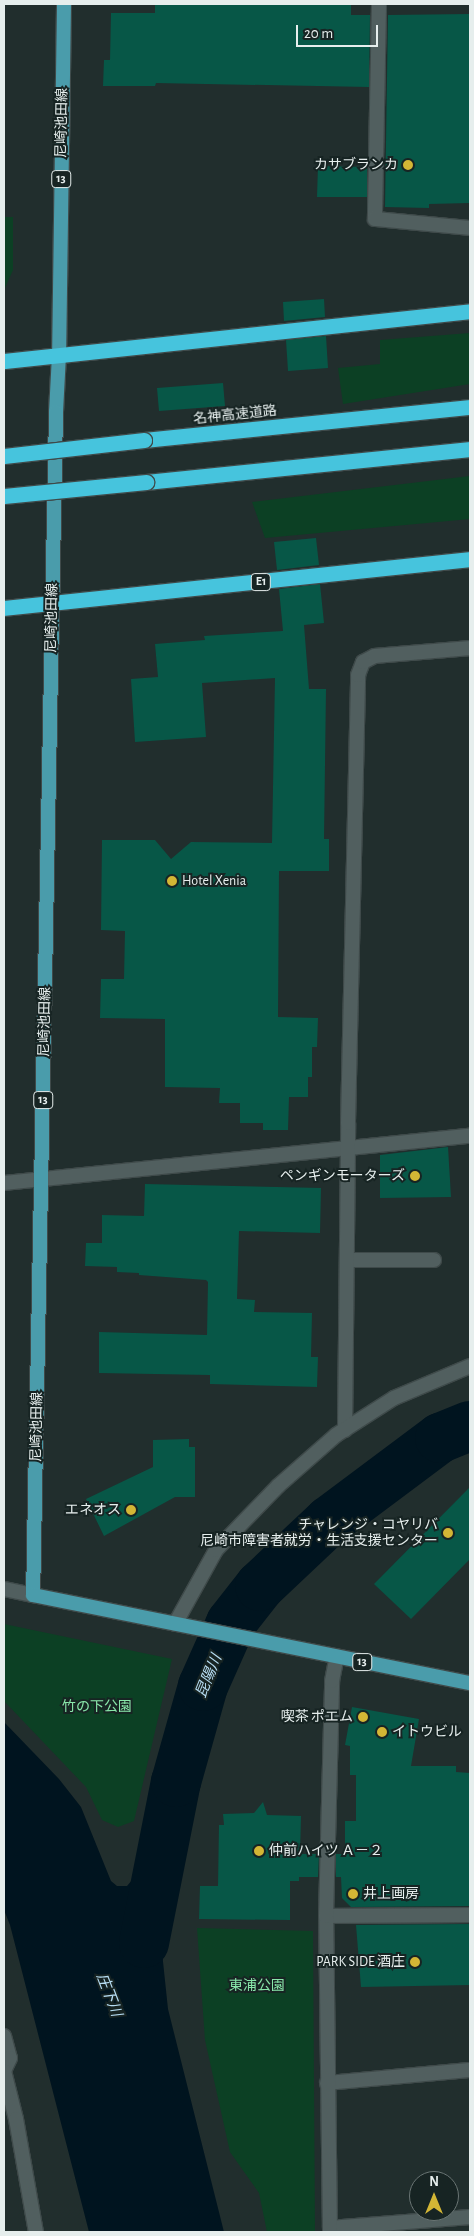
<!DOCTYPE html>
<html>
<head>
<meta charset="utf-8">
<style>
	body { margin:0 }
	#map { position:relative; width:474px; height:2236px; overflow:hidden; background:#212e2d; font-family:"Alegreya Sans","Noto Sans JP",sans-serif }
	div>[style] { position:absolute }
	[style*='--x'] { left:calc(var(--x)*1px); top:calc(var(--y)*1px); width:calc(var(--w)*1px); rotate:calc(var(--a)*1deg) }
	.green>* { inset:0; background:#0c4024 }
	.water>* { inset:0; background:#00141f }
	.river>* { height:50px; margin:-25px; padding:0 25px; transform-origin:25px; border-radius:25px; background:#00141f }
	.building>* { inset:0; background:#075747 }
	.roads { filter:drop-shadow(1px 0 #3f4a4a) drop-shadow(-1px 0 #3f4a4a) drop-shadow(0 1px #3f4a4a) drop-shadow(0 -1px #3f4a4a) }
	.minor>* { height:14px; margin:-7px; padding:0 7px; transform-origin:7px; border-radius:7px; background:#515f5f }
	.tertiary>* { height:14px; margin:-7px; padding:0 7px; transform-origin:7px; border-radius:7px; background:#515f5f }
	.primary>* { height:14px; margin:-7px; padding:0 7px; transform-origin:7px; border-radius:7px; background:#4a9cab }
	.motorway>* { height:15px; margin:-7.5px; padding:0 7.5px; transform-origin:7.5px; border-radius:7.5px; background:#46c4dd }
	.bridges { filter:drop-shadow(1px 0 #3f4a4a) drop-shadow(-1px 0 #3f4a4a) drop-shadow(0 1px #3f4a4a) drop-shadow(0 -1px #3f4a4a) }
	.motorway-bridge>* { height:15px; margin:-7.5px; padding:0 7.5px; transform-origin:7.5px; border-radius:7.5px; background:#46c4dd }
	.dots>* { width:14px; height:14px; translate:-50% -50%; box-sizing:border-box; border:2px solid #172423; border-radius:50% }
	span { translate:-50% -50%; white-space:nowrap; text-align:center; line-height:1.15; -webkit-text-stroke:4px #172423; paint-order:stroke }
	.shield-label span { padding:1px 4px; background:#172423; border:1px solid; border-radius:4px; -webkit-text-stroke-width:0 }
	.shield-label { font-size:12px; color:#e6eeed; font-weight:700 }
	.street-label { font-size:14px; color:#e6eeed }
	.poi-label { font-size:14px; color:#e6eeed }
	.right { translate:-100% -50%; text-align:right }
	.left { translate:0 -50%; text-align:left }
	.park-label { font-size:14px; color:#89e7aa }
	.water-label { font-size:15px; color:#b6dcf2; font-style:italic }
	.frame { position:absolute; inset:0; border:5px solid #e6eeed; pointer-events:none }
	.north { position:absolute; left:409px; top:2171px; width:50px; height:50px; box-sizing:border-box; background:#172423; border:1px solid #6a7574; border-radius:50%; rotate:0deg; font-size:14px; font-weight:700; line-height:20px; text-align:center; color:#e6eeed }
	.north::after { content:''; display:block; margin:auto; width:18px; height:22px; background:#d3b635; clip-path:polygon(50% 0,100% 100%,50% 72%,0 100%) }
	.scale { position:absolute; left:296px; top:25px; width:82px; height:22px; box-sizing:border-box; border:2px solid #e6eeed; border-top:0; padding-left:6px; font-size:15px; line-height:18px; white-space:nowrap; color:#e6eeed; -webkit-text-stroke:4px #172423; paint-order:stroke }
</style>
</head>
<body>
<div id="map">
	<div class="green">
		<i style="clip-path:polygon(5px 217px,13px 217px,13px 270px,4px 290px)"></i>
		<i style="clip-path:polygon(470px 333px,470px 384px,343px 404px,338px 368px,380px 364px,380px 340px)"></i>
		<i style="clip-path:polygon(470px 476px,470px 519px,265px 538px,252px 502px)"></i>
		<i style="clip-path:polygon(4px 1624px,172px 1659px,134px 1821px,118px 1827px,102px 1820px,86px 1787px,4px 1701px)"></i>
		<i style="clip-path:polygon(197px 1928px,313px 1931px,315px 2232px,267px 2232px,259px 2193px,230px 2152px,205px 2040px)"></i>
	</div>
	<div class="water">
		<i style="clip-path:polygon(4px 1722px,59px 1779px,81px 1807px,111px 1881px,117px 1886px,127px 1886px,138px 1873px,167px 1876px,160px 1933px,168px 2009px,224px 2232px,89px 2232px,10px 1925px,4px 1910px)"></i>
	</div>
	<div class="river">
		<i style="--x:144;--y:1943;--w:164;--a:-78.8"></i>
		<i style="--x:176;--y:1782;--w:100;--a:-74.3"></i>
		<i style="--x:203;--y:1686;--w:69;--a:-66"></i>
		<i style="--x:231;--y:1623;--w:47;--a:-51.9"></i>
		<i style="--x:260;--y:1586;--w:95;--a:-43.3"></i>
		<i style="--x:329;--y:1521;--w:139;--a:-36.8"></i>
		<i style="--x:440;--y:1438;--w:32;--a:-22"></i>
	</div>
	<div class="building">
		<i style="clip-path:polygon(155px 4px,351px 4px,351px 15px,370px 15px,369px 87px,156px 83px,155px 86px,103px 86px,104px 60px,110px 60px,111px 13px,155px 13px)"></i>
		<i style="clip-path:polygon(470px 14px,470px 203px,429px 204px,429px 208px,385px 207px,388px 15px)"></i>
		<i style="clip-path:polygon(318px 166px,367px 167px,367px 197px,317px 197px)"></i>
		<i style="clip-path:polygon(324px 299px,325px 317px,284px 321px,283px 302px)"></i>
		<i style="clip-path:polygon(326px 336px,328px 368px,288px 371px,286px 340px)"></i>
		<i style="clip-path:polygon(223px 383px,225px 406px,159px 411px,157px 388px)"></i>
		<i style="clip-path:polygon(316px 538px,319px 565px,277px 570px,274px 542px)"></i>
		<i style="clip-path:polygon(320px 584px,324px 623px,304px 625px,309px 689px,326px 689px,324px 839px,329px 839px,329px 871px,279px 871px,278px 1017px,318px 1018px,317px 1047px,312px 1047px,312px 1077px,308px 1077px,308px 1097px,289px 1097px,288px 1130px,263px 1130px,263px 1123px,240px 1123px,240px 1103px,219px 1103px,220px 1088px,165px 1087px,165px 1019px,100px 1018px,101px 979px,124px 979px,125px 931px,101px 930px,102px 840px,155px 840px,171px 859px,191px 842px,272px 843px,275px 678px,202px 683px,206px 737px,135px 742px,131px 679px,158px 677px,155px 644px,205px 640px,204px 636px,283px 631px,279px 589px)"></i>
		<i style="clip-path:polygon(448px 1147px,451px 1197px,380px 1198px,380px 1155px)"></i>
		<i style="clip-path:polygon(145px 1184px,321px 1188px,320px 1233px,239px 1231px,237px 1299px,255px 1300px,254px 1312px,312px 1313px,311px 1357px,318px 1357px,317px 1387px,210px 1384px,210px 1375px,99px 1373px,99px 1332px,207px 1335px,208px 1282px,206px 1280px,139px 1275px,139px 1273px,117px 1272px,117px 1267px,85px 1266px,86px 1243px,102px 1243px,102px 1215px,144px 1216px)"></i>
		<i style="clip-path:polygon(189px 1439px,189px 1447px,195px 1447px,195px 1497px,175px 1497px,104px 1536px,86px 1499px,153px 1467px,153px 1440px)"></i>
		<i style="clip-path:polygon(470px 1487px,470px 1559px,411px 1619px,374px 1584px)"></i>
		<i style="clip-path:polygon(352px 1707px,419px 1719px,411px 1766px,456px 1766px,456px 1772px,470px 1773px,470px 1906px,351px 1907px,342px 1898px,341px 1877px,336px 1877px,336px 1854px,345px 1854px,345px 1821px,356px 1821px,356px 1775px,350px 1775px,350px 1746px,345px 1745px)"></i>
		<i style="clip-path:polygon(263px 1802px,267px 1815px,301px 1816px,300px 1854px,319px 1854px,318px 1877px,299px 1877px,299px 1881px,290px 1881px,290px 1920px,199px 1919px,200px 1886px,218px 1886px,219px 1825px,224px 1825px,223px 1814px,254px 1813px)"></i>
		<i style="clip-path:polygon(470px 1924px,470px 1985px,361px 1987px,356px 1925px)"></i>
	</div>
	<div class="roads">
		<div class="minor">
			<i style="--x:379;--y:4;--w:215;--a:91.1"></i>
			<i style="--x:375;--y:219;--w:95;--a:5.4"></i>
			<i style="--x:4;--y:1183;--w:468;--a:-5.8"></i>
			<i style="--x:347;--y:1260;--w:87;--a:0"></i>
			<i style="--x:345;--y:1430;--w:307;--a:-89.4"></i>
			<i style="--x:348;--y:1123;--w:448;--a:-88.7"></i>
			<i style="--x:358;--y:675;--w:14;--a:-69"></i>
			<i style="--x:363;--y:662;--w:13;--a:-27"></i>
			<i style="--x:375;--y:656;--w:95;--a:-4.8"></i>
			<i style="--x:175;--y:1624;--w:85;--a:-61"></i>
			<i style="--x:216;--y:1550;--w:89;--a:-45.9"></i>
			<i style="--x:278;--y:1486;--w:77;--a:-41.3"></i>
			<i style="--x:336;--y:1435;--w:69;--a:-32.5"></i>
			<i style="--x:394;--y:1398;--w:82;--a:-22.8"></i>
			<i style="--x:326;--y:1916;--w:144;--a:-0.4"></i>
			<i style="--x:4;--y:2036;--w:23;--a:75"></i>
			<i style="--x:10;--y:2058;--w:14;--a:115"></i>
			<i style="--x:4;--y:2071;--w:49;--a:76"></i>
			<i style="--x:16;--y:2119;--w:115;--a:80"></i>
			<i style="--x:327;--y:2083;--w:144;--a:-5.2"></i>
			<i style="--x:330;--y:2228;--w:140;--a:-4.5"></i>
			<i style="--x:330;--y:2232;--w:316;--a:-90.7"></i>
			<i style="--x:326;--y:1916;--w:235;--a:-88.5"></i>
			<i style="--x:332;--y:1681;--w:25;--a:-79"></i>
		</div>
		<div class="tertiary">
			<i style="--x:4;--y:1589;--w:30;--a:12"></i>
		</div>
		<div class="primary">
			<i style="--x:64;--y:4;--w:351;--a:90.8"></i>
			<i style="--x:59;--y:355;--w:57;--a:93"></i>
			<i style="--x:56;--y:412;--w:1183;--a:91.11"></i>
			<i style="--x:33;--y:1595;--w:446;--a:11.4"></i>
		</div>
		<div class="motorway">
			<i style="--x:4;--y:361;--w:469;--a:-6.1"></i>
			<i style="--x:144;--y:440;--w:328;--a:-5.8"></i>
			<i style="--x:146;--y:482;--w:326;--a:-5.8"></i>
			<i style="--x:4;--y:608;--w:469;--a:-6"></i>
		</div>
	</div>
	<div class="bridges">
		<div class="motorway-bridge">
			<i style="--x:4;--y:456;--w:141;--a:-6.5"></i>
			<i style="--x:4;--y:496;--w:143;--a:-5.6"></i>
		</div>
	</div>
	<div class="dots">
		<i style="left:408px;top:165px;background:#d3b635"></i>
		<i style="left:172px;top:881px;background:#d3b635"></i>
		<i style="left:415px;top:1176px;background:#d3b635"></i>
		<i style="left:131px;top:1510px;background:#d3b635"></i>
		<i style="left:448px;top:1533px;background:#d3b635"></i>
		<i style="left:363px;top:1717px;background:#d3b635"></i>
		<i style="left:382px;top:1732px;background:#d3b635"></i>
		<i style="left:259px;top:1851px;background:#d3b635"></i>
		<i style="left:353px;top:1894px;background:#d3b635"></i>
		<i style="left:415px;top:1962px;background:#d3b635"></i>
	</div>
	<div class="shield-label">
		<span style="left:61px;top:179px">13</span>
		<span style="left:261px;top:582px">E1</span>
		<span style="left:43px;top:1100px">13</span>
		<span style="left:362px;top:1662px">13</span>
	</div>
	<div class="street-label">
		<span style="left:62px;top:123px;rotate:-89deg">尼崎池田線</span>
		<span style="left:235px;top:415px;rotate:-6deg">名神高速道路</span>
		<span style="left:52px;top:618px;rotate:-89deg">尼崎池田線</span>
		<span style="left:45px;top:1022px;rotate:-89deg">尼崎池田線</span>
		<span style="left:37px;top:1427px;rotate:-89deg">尼崎池田線</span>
	</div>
	<div class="poi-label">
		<span class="right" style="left:398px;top:165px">カサブランカ</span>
		<span class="left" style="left:182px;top:881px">Hotel Xenia</span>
		<span class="right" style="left:405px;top:1176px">ペンギンモーターズ</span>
		<span class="right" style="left:121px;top:1510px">エネオス</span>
		<span class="right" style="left:438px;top:1533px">チャレンジ・コヤリバ<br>尼崎市障害者就労・生活支援センター</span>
		<span class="right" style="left:353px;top:1717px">喫茶 ポエム</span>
		<span class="left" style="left:392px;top:1732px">イトウビル</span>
		<span class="left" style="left:269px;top:1851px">仲前ハイツ Ａ－２</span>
		<span class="left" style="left:363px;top:1894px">井上画房</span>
		<span class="right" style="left:405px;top:1962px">PARK SIDE 酒庄</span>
	</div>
	<div class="park-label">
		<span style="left:97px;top:1707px">竹の下公園</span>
		<span style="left:257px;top:1986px">東浦公園</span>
	</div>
	<div class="water-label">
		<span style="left:209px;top:1676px;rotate:-68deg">昆陽川</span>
		<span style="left:109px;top:1995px;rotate:69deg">庄下川</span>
	</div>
	<div class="frame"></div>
	<div class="north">N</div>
	<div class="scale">20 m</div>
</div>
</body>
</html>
